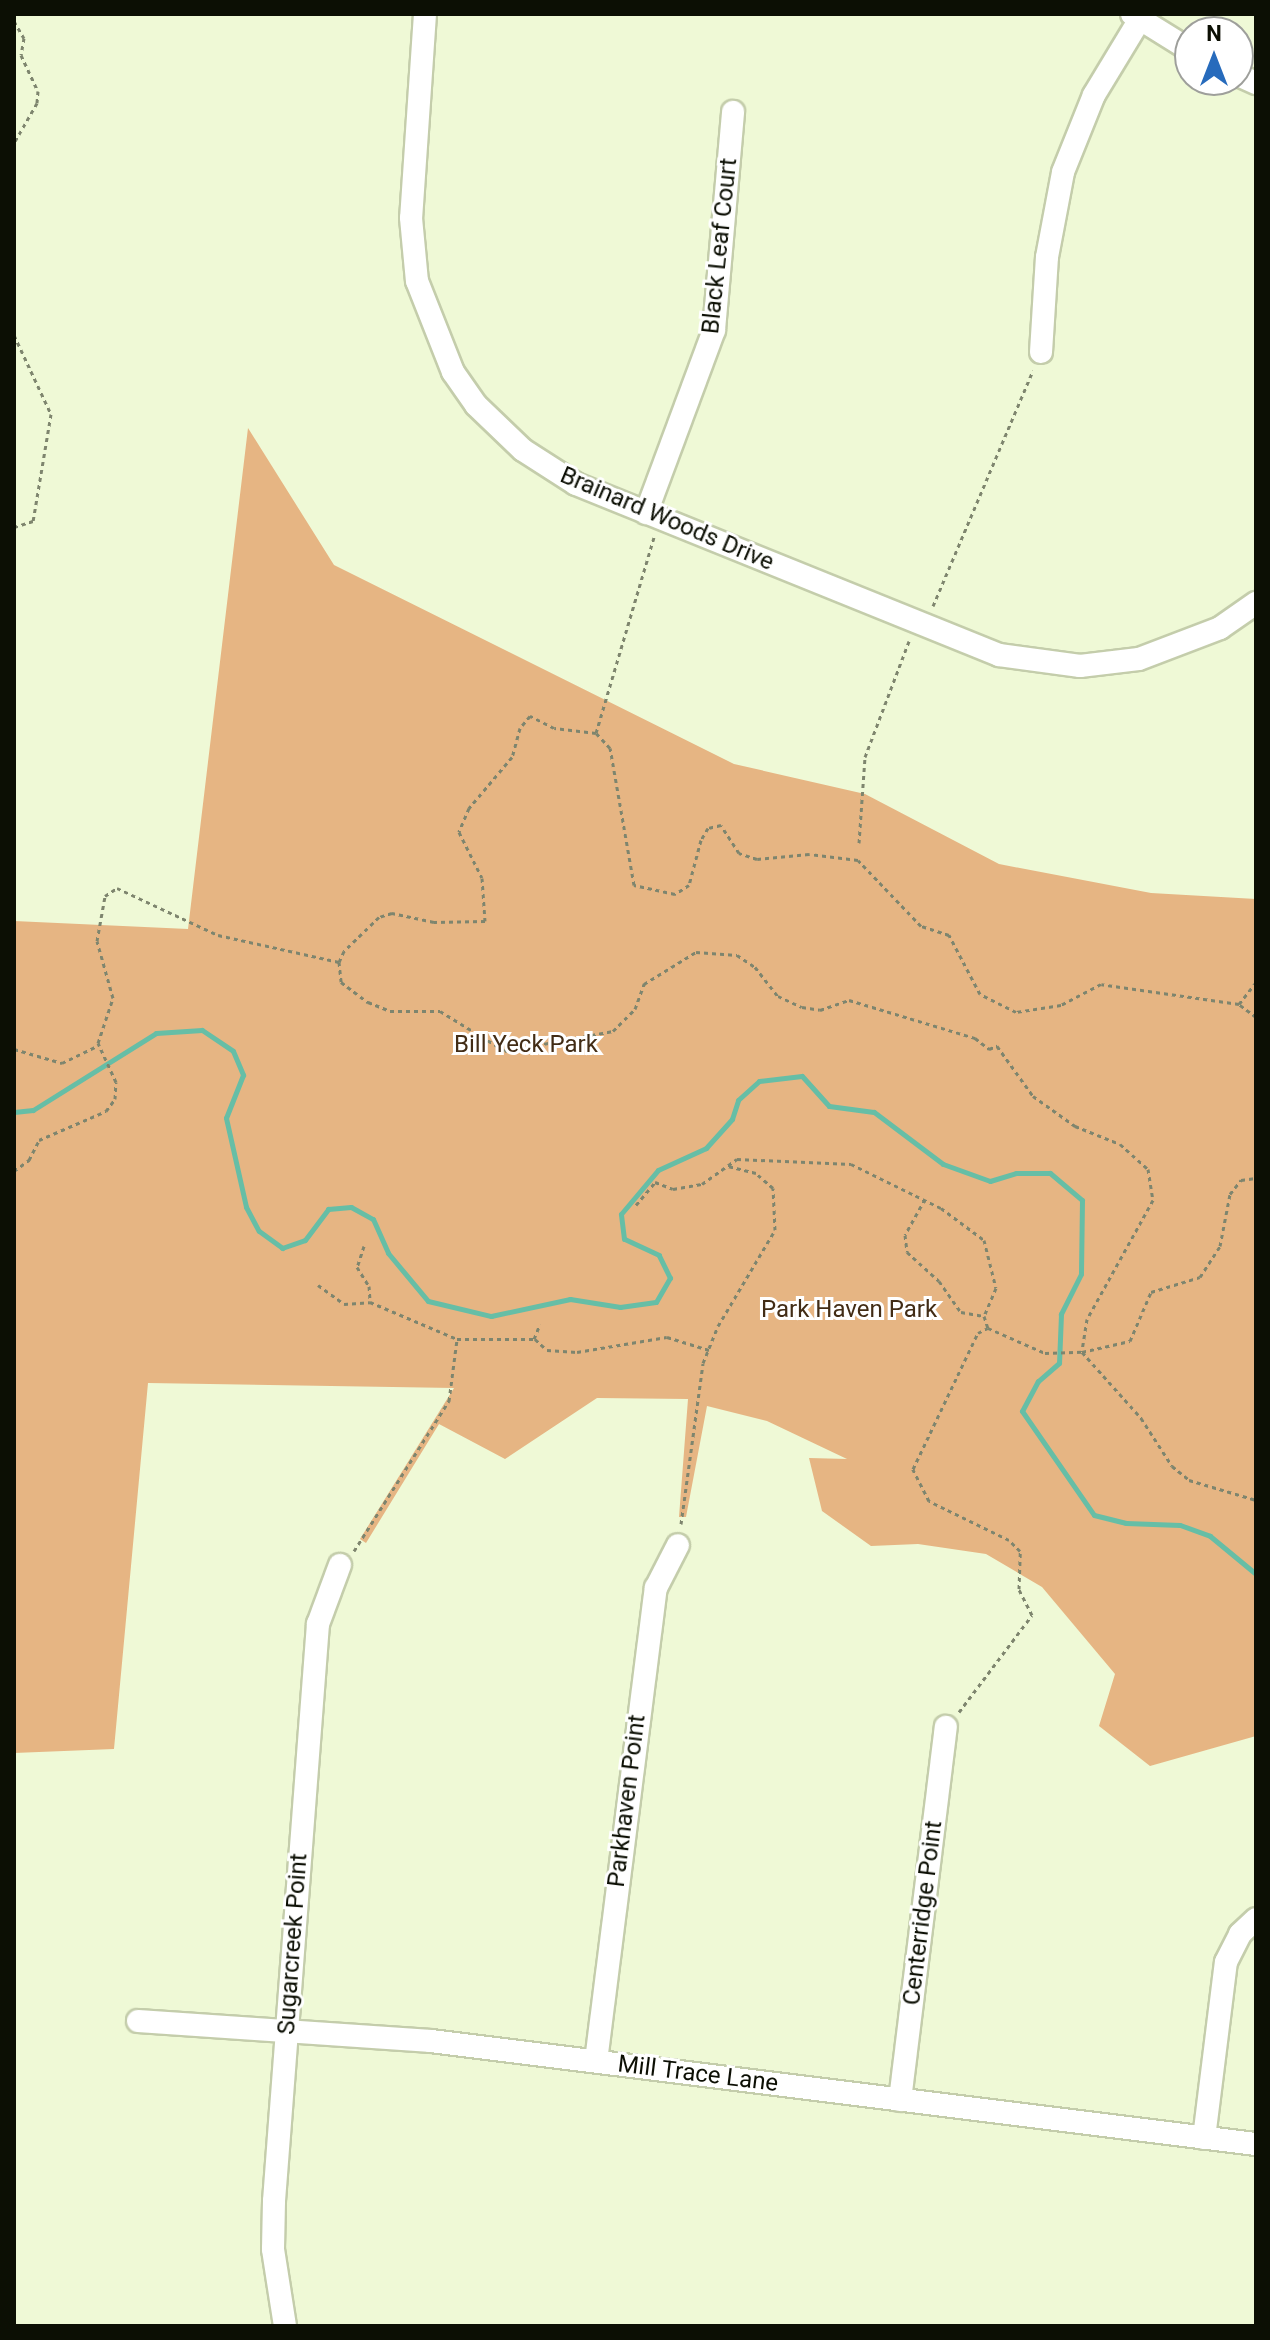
<!DOCTYPE html>
<html>
<head>
<meta charset="utf-8">
<style>
	body { margin:0 }
	#map { position:relative; width:1270px; height:2340px; overflow:hidden; background:#eff9d6; font-family:Roboto,sans-serif }
	div>[style] { position:absolute }
	[style*='--x'] { left:calc(var(--x)*1px); top:calc(var(--y)*1px); width:calc(var(--w)*1px); rotate:calc(var(--a)*1deg) }
	.green>* { inset:0; background:#e6b583 }
	.stream>* { height:5px; margin:-2.5px; padding:0 2.5px; transform-origin:2.5px; border-radius:2.5px; background:#66bea6 }
	.path>* { height:3px; margin-top:-1.5px; transform-origin:0; background:repeating-linear-gradient(90deg,#7e856e 0 4px,transparent 0 8px) }
	.roads { filter:drop-shadow(2px 0 #c4cdab) drop-shadow(-2px 0 #c4cdab) drop-shadow(0 2px #c4cdab) drop-shadow(0 -2px #c4cdab) }
	.minor>* { height:22px; margin:-11px; padding:0 11px; transform-origin:11px; border-radius:11px; background:#fff }
	span { translate:-50% -50%; white-space:nowrap; text-align:center; line-height:1.15; -webkit-text-stroke:6px #fff; paint-order:stroke }
	.street-label { font-size:24px; color:#0c0f04 }
	.park-label { font-size:24px; color:#422c15 }
	.frame { position:absolute; inset:0; border:16px solid #0c0f04; pointer-events:none }
	.north { position:absolute; left:1174px; top:16px; width:80px; height:80px; box-sizing:border-box; background:#fff; border:2px solid #9e9f9b; border-radius:50%; rotate:0deg; font-size:22px; font-weight:700; line-height:32px; text-align:center; color:#0c0f04 }
	.north::after { content:''; display:block; margin:auto; width:28px; height:36px; background:#276bbc; clip-path:polygon(50% 0,100% 100%,50% 72%,0 100%) }
</style>
</head>
<body>
<div id="map">
	<div class="green">
		<i style="clip-path:polygon(248px 428px,334px 565px,734px 764px,865px 794px,999px 864px,1151px 893px,1256px 899px,1256px 1736px,1150px 1766px,1099px 1726px,1115px 1674px,1042px 1587px,986px 1554px,918px 1544px,871px 1546px,822px 1511px,809px 1458px,847px 1459px,767px 1421px,707px 1406px,686px 1517px,679px 1517px,688px 1399px,597px 1398px,505px 1459px,439px 1424px,366px 1543px,360px 1539px,454px 1388px,148px 1383px,114px 1749px,14px 1753px,14px 921px,188px 929px)"></i>
	</div>
	<div class="stream">
		<i style="--x:14;--y:1112;--w:19;--a:-6"></i>
		<i style="--x:33;--y:1110;--w:145;--a:-32"></i>
		<i style="--x:156;--y:1033;--w:46;--a:-3.7"></i>
		<i style="--x:202;--y:1030;--w:37;--a:34"></i>
		<i style="--x:233;--y:1051;--w:26;--a:67"></i>
		<i style="--x:243;--y:1075;--w:46;--a:111.6"></i>
		<i style="--x:226;--y:1118;--w:91;--a:77.3"></i>
		<i style="--x:246;--y:1207;--w:27;--a:62"></i>
		<i style="--x:259;--y:1231;--w:29;--a:36"></i>
		<i style="--x:282;--y:1248;--w:24;--a:-19"></i>
		<i style="--x:305;--y:1240;--w:39;--a:-53"></i>
		<i style="--x:328;--y:1209;--w:23;--a:-5"></i>
		<i style="--x:351;--y:1207;--w:25;--a:29"></i>
		<i style="--x:373;--y:1219;--w:37;--a:66"></i>
		<i style="--x:388;--y:1253;--w:62;--a:50.2"></i>
		<i style="--x:428;--y:1301;--w:65;--a:13.4"></i>
		<i style="--x:491;--y:1316;--w:81;--a:-12.1"></i>
		<i style="--x:570;--y:1299;--w:51;--a:9.1"></i>
		<i style="--x:620;--y:1307;--w:36;--a:-8"></i>
		<i style="--x:656;--y:1302;--w:28;--a:-60"></i>
		<i style="--x:670;--y:1278;--w:25;--a:-116"></i>
		<i style="--x:659;--y:1255;--w:38;--a:-155"></i>
		<i style="--x:624;--y:1239;--w:25;--a:-97"></i>
		<i style="--x:621;--y:1214;--w:57;--a:-49.9"></i>
		<i style="--x:658;--y:1170;--w:53;--a:-24.6"></i>
		<i style="--x:706;--y:1148;--w:39;--a:-48"></i>
		<i style="--x:732;--y:1119;--w:20;--a:-72"></i>
		<i style="--x:738;--y:1100;--w:28;--a:-42"></i>
		<i style="--x:759;--y:1081;--w:43;--a:-6.6"></i>
		<i style="--x:802;--y:1076;--w:40;--a:48"></i>
		<i style="--x:829;--y:1106;--w:45;--a:7.6"></i>
		<i style="--x:874;--y:1112;--w:86;--a:37"></i>
		<i style="--x:943;--y:1164;--w:50;--a:19.9"></i>
		<i style="--x:990;--y:1181;--w:27;--a:-17"></i>
		<i style="--x:1016;--y:1173;--w:34;--a:0"></i>
		<i style="--x:1050;--y:1173;--w:42;--a:40.2"></i>
		<i style="--x:1082;--y:1200;--w:74;--a:90.8"></i>
		<i style="--x:1081;--y:1274;--w:45;--a:116.6"></i>
		<i style="--x:1061;--y:1314;--w:49;--a:92.3"></i>
		<i style="--x:1059;--y:1363;--w:28;--a:139"></i>
		<i style="--x:1038;--y:1381;--w:34;--a:118"></i>
		<i style="--x:1022;--y:1411;--w:126;--a:55.3"></i>
		<i style="--x:1094;--y:1515;--w:33;--a:14"></i>
		<i style="--x:1126;--y:1523;--w:54;--a:2.1"></i>
		<i style="--x:1180;--y:1525;--w:32;--a:20"></i>
		<i style="--x:1210;--y:1536;--w:60;--a:39.6"></i>
	</div>
	<div class="path">
		<i style="--x:14;--y:21;--w:20;--a:60"></i>
		<i style="--x:24;--y:38;--w:17;--a:100"></i>
		<i style="--x:21;--y:55;--w:40;--a:65"></i>
		<i style="--x:38;--y:91;--w:12;--a:95"></i>
		<i style="--x:37;--y:103;--w:46;--a:119.9"></i>
		<i style="--x:14;--y:335;--w:87;--a:64.9"></i>
		<i style="--x:51;--y:414;--w:109;--a:99.5"></i>
		<i style="--x:33;--y:521;--w:20;--a:162"></i>
		<i style="--x:933;--y:606;--w:256;--a:-67"></i>
		<i style="--x:596;--y:733;--w:204;--a:-73.5"></i>
		<i style="--x:859;--y:843;--w:86;--a:-86"></i>
		<i style="--x:865;--y:757;--w:124;--a:-69.2"></i>
		<i style="--x:1239;--y:1004;--w:28;--a:-52"></i>
		<i style="--x:1256;--y:1017;--w:21;--a:-143"></i>
		<i style="--x:1239;--y:1004;--w:139;--a:-171.8"></i>
		<i style="--x:1101;--y:984;--w:45;--a:152.3"></i>
		<i style="--x:1061;--y:1005;--w:46;--a:171.2"></i>
		<i style="--x:1016;--y:1012;--w:40;--a:-153.4"></i>
		<i style="--x:980;--y:994;--w:67;--a:-117.7"></i>
		<i style="--x:949;--y:935;--w:29;--a:-162"></i>
		<i style="--x:921;--y:926;--w:91;--a:-133.7"></i>
		<i style="--x:858;--y:860;--w:49;--a:-173"></i>
		<i style="--x:809;--y:854;--w:52;--a:174.5"></i>
		<i style="--x:757;--y:859;--w:19;--a:-162"></i>
		<i style="--x:739;--y:853;--w:33;--a:-123"></i>
		<i style="--x:721;--y:825;--w:13;--a:167"></i>
		<i style="--x:708;--y:828;--w:14;--a:120"></i>
		<i style="--x:701;--y:840;--w:47;--a:104.9"></i>
		<i style="--x:689;--y:885;--w:17;--a:147"></i>
		<i style="--x:675;--y:894;--w:42;--a:-167.6"></i>
		<i style="--x:634;--y:885;--w:139;--a:-99.9"></i>
		<i style="--x:610;--y:748;--w:21;--a:-133"></i>
		<i style="--x:596;--y:733;--w:42;--a:-173.2"></i>
		<i style="--x:554;--y:728;--w:27;--a:-153"></i>
		<i style="--x:530;--y:716;--w:16;--a:130"></i>
		<i style="--x:520;--y:728;--w:30;--a:105"></i>
		<i style="--x:512;--y:757;--w:67;--a:130.1"></i>
		<i style="--x:469;--y:808;--w:26;--a:113"></i>
		<i style="--x:459;--y:832;--w:51;--a:63.4"></i>
		<i style="--x:482;--y:878;--w:43;--a:86"></i>
		<i style="--x:485;--y:921;--w:51;--a:178.9"></i>
		<i style="--x:434;--y:922;--w:43;--a:-167.9"></i>
		<i style="--x:392;--y:913;--w:14;--a:163"></i>
		<i style="--x:379;--y:917;--w:49;--a:135.8"></i>
		<i style="--x:344;--y:951;--w:12;--a:114"></i>
		<i style="--x:339;--y:962;--w:20;--a:84"></i>
		<i style="--x:341;--y:982;--w:34;--a:37"></i>
		<i style="--x:368;--y:1002;--w:24;--a:22"></i>
		<i style="--x:390;--y:1011;--w:50;--a:0"></i>
		<i style="--x:440;--y:1011;--w:76;--a:31.6"></i>
		<i style="--x:505;--y:1051;--w:110;--a:-10.5"></i>
		<i style="--x:613;--y:1031;--w:31;--a:-45"></i>
		<i style="--x:635;--y:1009;--w:27;--a:-70"></i>
		<i style="--x:644;--y:984;--w:61;--a:-31.6"></i>
		<i style="--x:696;--y:952;--w:41;--a:4.2"></i>
		<i style="--x:737;--y:955;--w:22;--a:34"></i>
		<i style="--x:755;--y:967;--w:37;--a:52"></i>
		<i style="--x:778;--y:996;--w:26;--a:25"></i>
		<i style="--x:802;--y:1007;--w:18;--a:9"></i>
		<i style="--x:820;--y:1010;--w:31;--a:-19"></i>
		<i style="--x:849;--y:1000;--w:132;--a:16.8"></i>
		<i style="--x:975;--y:1038;--w:18;--a:38"></i>
		<i style="--x:989;--y:1049;--w:9;--a:-21"></i>
		<i style="--x:997;--y:1046;--w:62;--a:54.2"></i>
		<i style="--x:1033;--y:1096;--w:52;--a:35.5"></i>
		<i style="--x:1075;--y:1126;--w:48;--a:21.8"></i>
		<i style="--x:1120;--y:1144;--w:38;--a:42"></i>
		<i style="--x:1148;--y:1169;--w:31;--a:81"></i>
		<i style="--x:1153;--y:1200;--w:136;--a:119"></i>
		<i style="--x:1087;--y:1319;--w:33;--a:99"></i>
		<i style="--x:1082;--y:1352;--w:89;--a:48.2"></i>
		<i style="--x:1141;--y:1418;--w:57;--a:57.1"></i>
		<i style="--x:1172;--y:1466;--w:22;--a:39"></i>
		<i style="--x:1189;--y:1480;--w:70;--a:16.6"></i>
		<i style="--x:14;--y:1049;--w:50;--a:16.3"></i>
		<i style="--x:62;--y:1063;--w:41;--a:-25.9"></i>
		<i style="--x:14;--y:1171;--w:19;--a:-36"></i>
		<i style="--x:29;--y:1160;--w:22;--a:-63"></i>
		<i style="--x:39;--y:1140;--w:73;--a:-23.4"></i>
		<i style="--x:106;--y:1111;--w:15;--a:-53"></i>
		<i style="--x:115;--y:1099;--w:17;--a:-87"></i>
		<i style="--x:116;--y:1082;--w:43;--a:-114.8"></i>
		<i style="--x:98;--y:1043;--w:47;--a:-71.6"></i>
		<i style="--x:113;--y:998;--w:59;--a:-105.7"></i>
		<i style="--x:97;--y:941;--w:46;--a:-79.9"></i>
		<i style="--x:105;--y:896;--w:14;--a:-34"></i>
		<i style="--x:117;--y:888;--w:111;--a:25"></i>
		<i style="--x:218;--y:935;--w:124;--a:12.6"></i>
		<i style="--x:925;--y:1199;--w:41;--a:119.1"></i>
		<i style="--x:905;--y:1235;--w:17;--a:83"></i>
		<i style="--x:907;--y:1252;--w:43;--a:42.2"></i>
		<i style="--x:939;--y:1281;--w:38;--a:55"></i>
		<i style="--x:961;--y:1312;--w:23;--a:10"></i>
		<i style="--x:636;--y:1205;--w:30;--a:-50"></i>
		<i style="--x:655;--y:1182;--w:19;--a:21"></i>
		<i style="--x:673;--y:1189;--w:29;--a:-10"></i>
		<i style="--x:702;--y:1184;--w:43;--a:-35.5"></i>
		<i style="--x:737;--y:1159;--w:114;--a:2.5"></i>
		<i style="--x:851;--y:1164;--w:100;--a:26.1"></i>
		<i style="--x:941;--y:1208;--w:54;--a:36.7"></i>
		<i style="--x:984;--y:1240;--w:49;--a:76"></i>
		<i style="--x:996;--y:1288;--w:30;--a:113"></i>
		<i style="--x:984;--y:1316;--w:13;--a:72"></i>
		<i style="--x:988;--y:1328;--w:62;--a:23.7"></i>
		<i style="--x:1045;--y:1353;--w:37;--a:-2"></i>
		<i style="--x:1082;--y:1352;--w:49;--a:-12.9"></i>
		<i style="--x:1130;--y:1341;--w:53;--a:-66.8"></i>
		<i style="--x:1151;--y:1292;--w:51;--a:-17"></i>
		<i style="--x:1200;--y:1277;--w:37;--a:-57"></i>
		<i style="--x:1220;--y:1246;--w:53;--a:-79.1"></i>
		<i style="--x:1230;--y:1194;--w:18;--a:-52"></i>
		<i style="--x:1241;--y:1180;--w:15;--a:-8"></i>
		<i style="--x:364;--y:1246;--w:22;--a:108"></i>
		<i style="--x:357;--y:1267;--w:22;--a:58"></i>
		<i style="--x:369;--y:1286;--w:16;--a:86"></i>
		<i style="--x:370;--y:1302;--w:95;--a:23"></i>
		<i style="--x:318;--y:1285;--w:32;--a:36"></i>
		<i style="--x:344;--y:1304;--w:26;--a:-4"></i>
		<i style="--x:534;--y:1339;--w:16;--a:-68"></i>
		<i style="--x:681;--y:1524;--w:162;--a:-82.2"></i>
		<i style="--x:703;--y:1363;--w:40;--a:-68"></i>
		<i style="--x:718;--y:1326;--w:112;--a:-59.3"></i>
		<i style="--x:775;--y:1230;--w:42;--a:-92.7"></i>
		<i style="--x:773;--y:1188;--w:23;--a:-139"></i>
		<i style="--x:756;--y:1173;--w:29;--a:-166"></i>
		<i style="--x:354;--y:1551;--w:178;--a:-57.7"></i>
		<i style="--x:449;--y:1401;--w:63;--a:-82.6"></i>
		<i style="--x:457;--y:1339;--w:78;--a:0"></i>
		<i style="--x:535;--y:1339;--w:16;--a:43"></i>
		<i style="--x:547;--y:1350;--w:30;--a:4"></i>
		<i style="--x:577;--y:1352;--w:91;--a:-9.5"></i>
		<i style="--x:667;--y:1337;--w:44;--a:17.2"></i>
		<i style="--x:959;--y:1712;--w:121;--a:-53"></i>
		<i style="--x:1032;--y:1615;--w:29;--a:-117"></i>
		<i style="--x:1019;--y:1589;--w:38;--a:-88"></i>
		<i style="--x:1020;--y:1551;--w:16;--a:-135"></i>
		<i style="--x:1009;--y:1540;--w:89;--a:-154"></i>
		<i style="--x:929;--y:1501;--w:36;--a:-117"></i>
		<i style="--x:913;--y:1469;--w:151;--a:-64.5"></i>
		<i style="--x:978;--y:1333;--w:11;--a:-27"></i>
	</div>
	<div class="roads">
		<div class="minor">
			<i style="--x:425;--y:14;--w:204;--a:93.9"></i>
			<i style="--x:411;--y:218;--w:63;--a:84.6"></i>
			<i style="--x:417;--y:281;--w:98;--a:68.4"></i>
			<i style="--x:453;--y:372;--w:40;--a:55.1"></i>
			<i style="--x:476;--y:405;--w:65;--a:43.8"></i>
			<i style="--x:523;--y:450;--w:63;--a:32.7"></i>
			<i style="--x:576;--y:484;--w:456;--a:22"></i>
			<i style="--x:999;--y:655;--w:82;--a:7.7"></i>
			<i style="--x:1080;--y:666;--w:59;--a:-6.8"></i>
			<i style="--x:1139;--y:659;--w:87;--a:-20.9"></i>
			<i style="--x:1220;--y:628;--w:44;--a:-34.8"></i>
			<i style="--x:1132;--y:14;--w:68;--a:31.8"></i>
			<i style="--x:1238;--y:75;--w:20;--a:24"></i>
			<i style="--x:1041;--y:352;--w:95;--a:-86.4"></i>
			<i style="--x:1047;--y:257;--w:86;--a:-79.3"></i>
			<i style="--x:1063;--y:172;--w:83;--a:-68.1"></i>
			<i style="--x:1094;--y:95;--w:89;--a:-58.8"></i>
			<i style="--x:646;--y:513;--w:195;--a:-69.6"></i>
			<i style="--x:714;--y:330;--w:219;--a:-85"></i>
			<i style="--x:138;--y:2021;--w:294;--a:3.9"></i>
			<i style="--x:431;--y:2041;--w:831;--a:7.12"></i>
			<i style="--x:596;--y:2061;--w:477;--a:-82.8"></i>
			<i style="--x:656;--y:1588;--w:48;--a:-62.9"></i>
			<i style="--x:900;--y:2100;--w:376;--a:-83"></i>
			<i style="--x:1204;--y:2138;--w:177;--a:-82.9"></i>
			<i style="--x:1226;--y:1962;--w:31;--a:-63"></i>
			<i style="--x:1240;--y:1934;--w:22;--a:-43"></i>
			<i style="--x:285;--y:2326;--w:78;--a:-98.9"></i>
			<i style="--x:273;--y:2249;--w:48;--a:-88.8"></i>
			<i style="--x:274;--y:2201;--w:579;--a:-85.64"></i>
			<i style="--x:318;--y:1624;--w:63;--a:-69.6"></i>
		</div>
	</div>
	<div class="street-label">
		<span style="left:720px;top:246px;rotate:-84deg">Black Leaf Court</span>
		<span style="left:667px;top:519px;rotate:23deg">Brainard Woods Drive</span>
		<span style="left:627px;top:1801px;rotate:-83deg">Parkhaven Point</span>
		<span style="left:923px;top:1913px;rotate:-83deg">Centerridge Point</span>
		<span style="left:293px;top:1944px;rotate:-86deg">Sugarcreek Point</span>
		<span style="left:698px;top:2074px;rotate:7deg">Mill Trace Lane</span>
	</div>
	<div class="park-label">
		<span style="left:526px;top:1045px">Bill Yeck Park</span>
		<span style="left:849px;top:1310px">Park Haven Park</span>
	</div>
	<div class="frame"></div>
	<div class="north">N</div>
</div>
</body>
</html>
